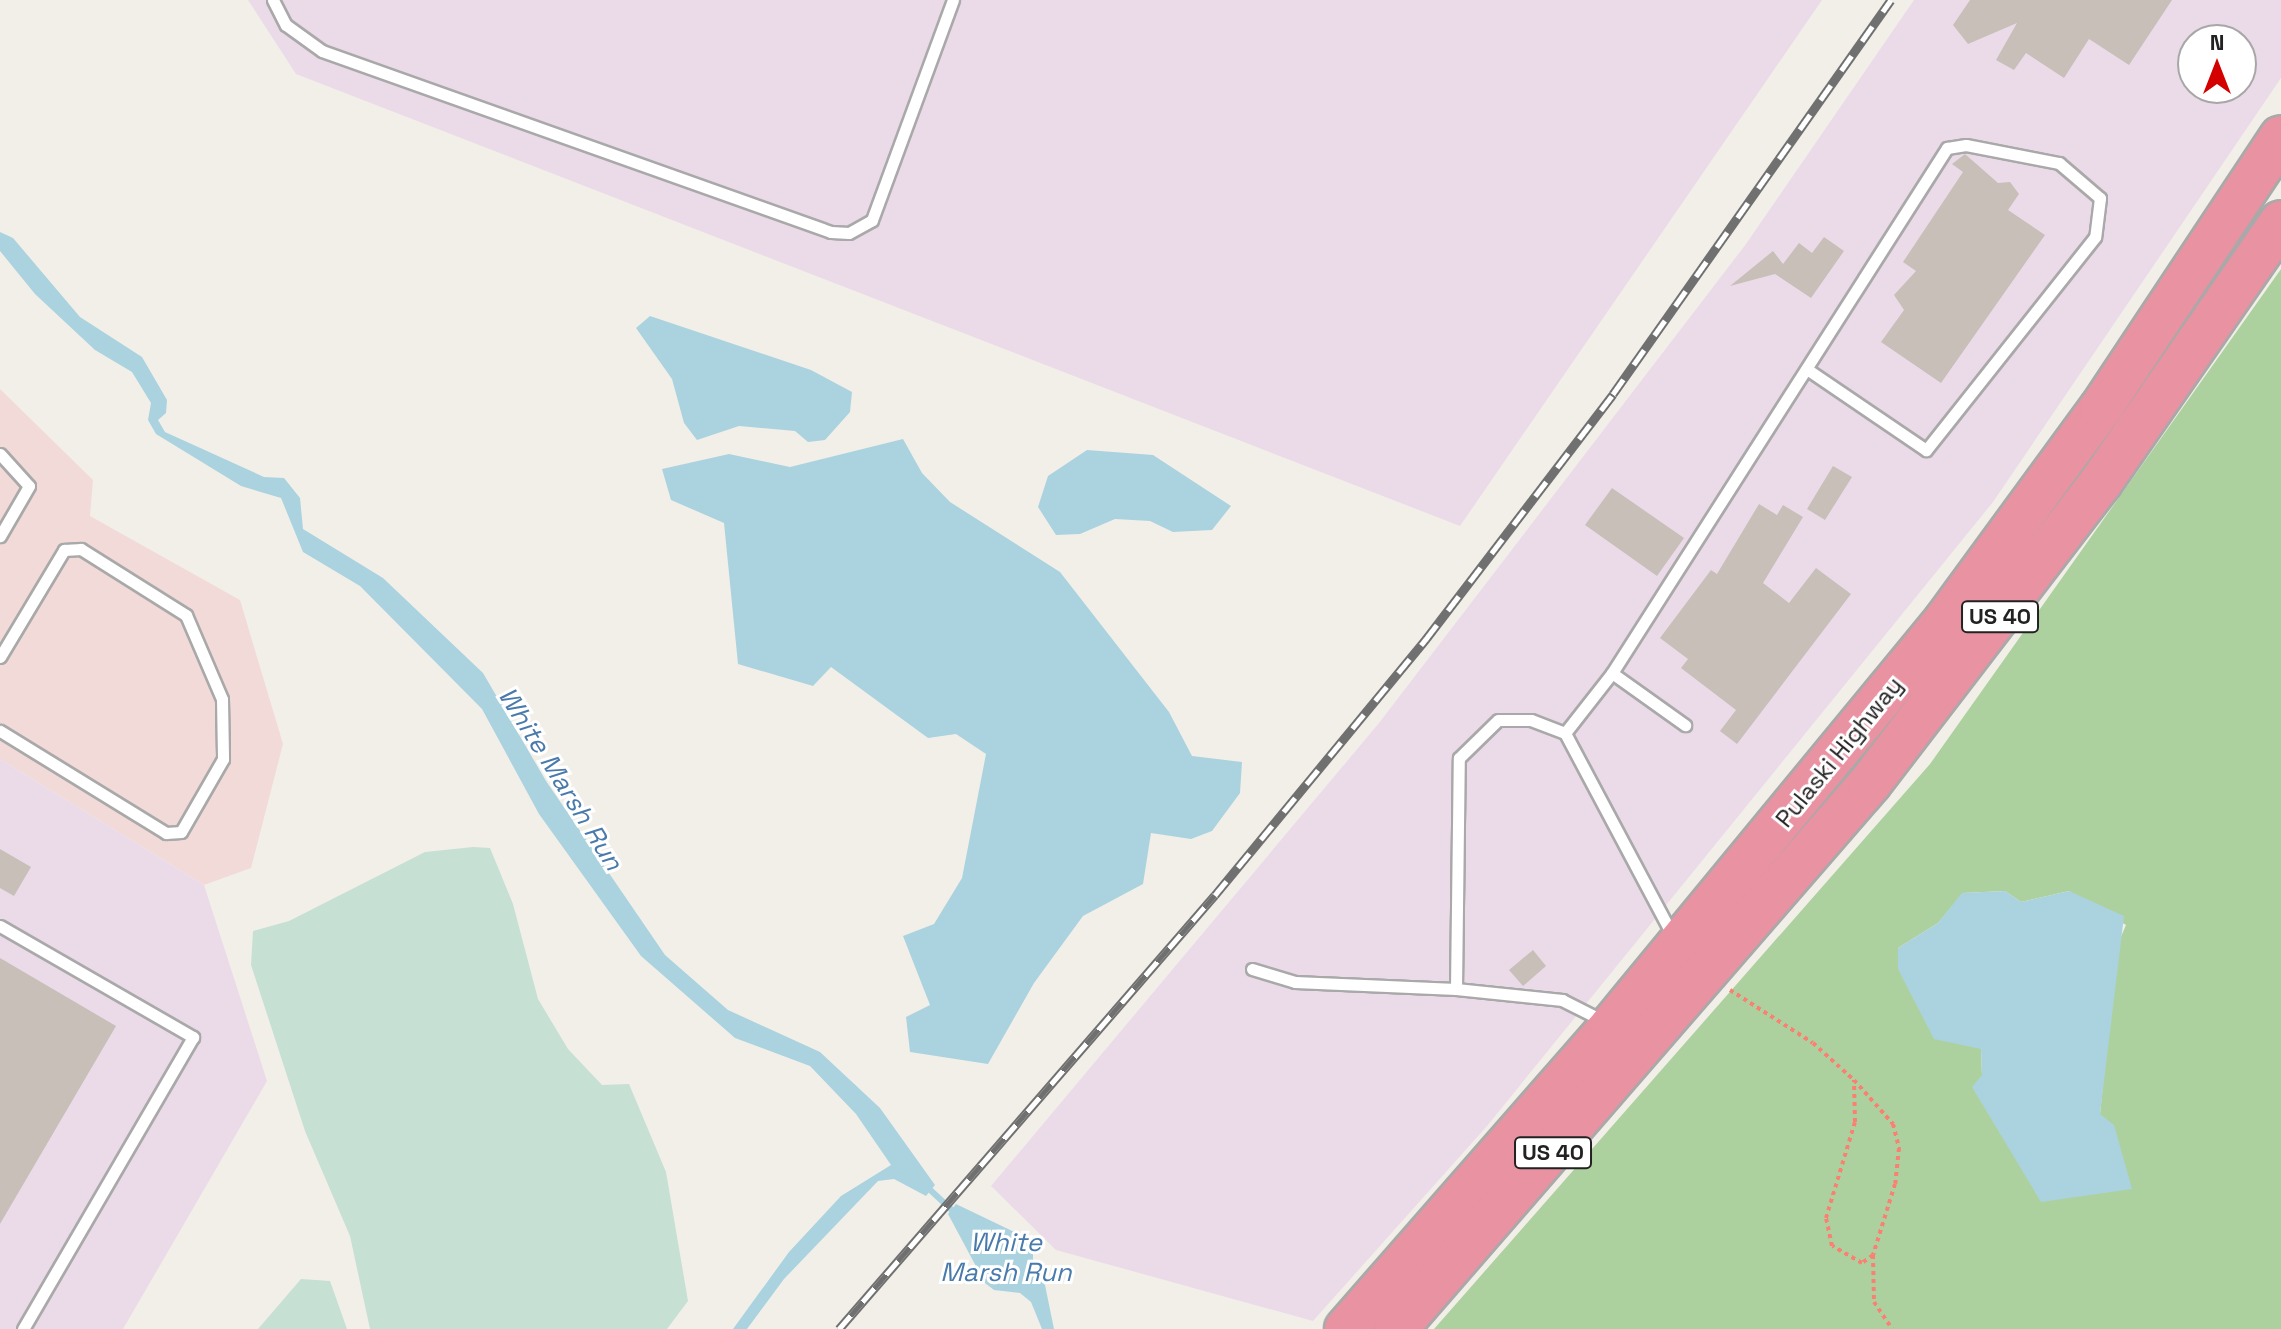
<!DOCTYPE html>
<html>
<head>
<meta charset="utf-8">
<style>
	body { margin:0 }
	#map { position:relative; width:2281px; height:1329px; overflow:hidden; background:#f2efe9; font-family:"Space Grotesk",sans-serif }
	div>[style] { position:absolute }
	[style*='--x'] { left:calc(var(--x)*1px); top:calc(var(--y)*1px); width:calc(var(--w)*1px); rotate:calc(var(--a)*1deg) }
	.commercial>* { inset:0; background:#f2dad9 }
	.industrial>* { inset:0; background:#ebdbe8 }
	.forest>* { inset:0; background:#add19e }
	.wetland>* { inset:0; background:#c6e0d4 }
	.water>* { inset:0; background:#aad3df }
	.stream>* { height:6px; margin:-3px; padding:0 3px; transform-origin:3px; border-radius:3px; background:#aad3df }
	.building>* { inset:0; background:#c7bfb8 }
	.path>* { height:4px; margin-top:-2px; transform-origin:0; background:repeating-linear-gradient(90deg,#fa8072 0 4px,transparent 0 8px) }
	.roads { filter:drop-shadow(2px 0 #a9a9a9) drop-shadow(-2px 0 #a9a9a9) drop-shadow(0 2px #a9a9a9) drop-shadow(0 -2px #a9a9a9) }
	.lane>* { height:11px; margin:-5.5px; padding:0 5.5px; transform-origin:5.5px; border-radius:5.5px; background:#fff }
	.highway>* { height:42px; margin:-21px; padding:0 21px; transform-origin:21px; border-radius:21px; background:#e892a2 }
	.rail>* { height:9px; margin-top:-4.5px; transform-origin:0; background:repeating-linear-gradient(90deg,#fff 0 18px,#707070 0 36px); box-sizing:border-box; border-block:2px solid #707070 }
	span { translate:-50% -50%; white-space:nowrap; text-align:center; line-height:1.15; -webkit-text-stroke:6px #fff; paint-order:stroke }
	.shield-label span { padding:2px 6px; background:#fff; border:2px solid; border-radius:6px; -webkit-text-stroke-width:0 }
	.shield-label { font-size:22px; color:#222; font-weight:700 }
	.street-label { font-size:24px; color:#222 }
	.water-label { font-size:26px; color:#4a7aab; font-style:italic }
	.north { position:absolute; left:2177px; top:24px; width:80px; height:80px; box-sizing:border-box; background:#fff; border:2px solid #a7a7a7; border-radius:50%; rotate:0deg; font-size:22px; font-weight:700; line-height:32px; text-align:center; color:#222 }
	.north::after { content:''; display:block; margin:auto; width:28px; height:36px; background:#d40000; clip-path:polygon(50% 0,100% 100%,50% 72%,0 100%) }
</style>
</head>
<body>
<div id="map">
	<div class="commercial">
		<i style="clip-path:polygon(0 389px,93px 480px,90px 516px,240px 600px,283px 744px,251px 868px,204px 885px,0 759px)"></i>
	</div>
	<div class="industrial">
		<i style="clip-path:polygon(248px 0,1822px 0,1460px 526px,296px 74px)"></i>
		<i style="clip-path:polygon(evenodd,1914px 0,2281px 0,2281px 78px,1993px 502px,1487px 1126px,1313px 1321px,1056px 1250px,991px 1186px,1379px 723px,1746px 244px,1914px 0,2193px 40px,2241px 40px,2241px 88px,2193px 88px,2193px 40px)"></i>
		<i style="clip-path:polygon(0 759px,204px 885px,267px 1081px,123px 1329px,0 1329px)"></i>
	</div>
	<div class="forest">
		<i style="clip-path:polygon(evenodd,2281px 269px,2281px 1329px,1434px 1329px,1930px 764px,2281px 269px,2005px 891px,2021px 902px,2069px 891px,2126px 925px,2117px 946px,2100px 1114px,1982px 1075px,1981px 1049px,1898px 948px,1938px 923px,1963px 893px,2005px 891px)"></i>
	</div>
	<div class="wetland">
		<i style="clip-path:polygon(473px 847px,490px 848px,513px 904px,538px 999px,568px 1049px,602px 1085px,629px 1084px,666px 1172px,688px 1301px,667px 1329px,370px 1329px,350px 1236px,305px 1131px,251px 965px,253px 931px,289px 921px,425px 852px)"></i>
		<i style="clip-path:polygon(301px 1279px,330px 1281px,347px 1329px,258px 1329px)"></i>
	</div>
	<div class="water">
		<i style="clip-path:polygon(0 232px,13px 238px,80px 317px,142px 357px,167px 400px,166px 413px,158px 420px,165px 432px,264px 477px,284px 478px,300px 498px,303px 529px,383px 578px,483px 673px,546px 781px,665px 955px,728px 1010px,820px 1052px,880px 1108px,935px 1185px,926px 1196px,894px 1179px,878px 1181px,784px 1279px,747px 1329px,733px 1329px,789px 1252px,841px 1196px,891px 1165px,856px 1114px,810px 1066px,735px 1038px,641px 956px,539px 814px,482px 709px,360px 586px,303px 552px,281px 498px,241px 486px,156px 434px,148px 420px,151px 403px,132px 372px,95px 350px,35px 294px,0 251px)"></i>
		<i style="clip-path:polygon(650px 316px,811px 370px,852px 392px,850px 412px,825px 440px,808px 442px,795px 431px,739px 426px,697px 440px,684px 423px,672px 379px,636px 328px)"></i>
		<i style="clip-path:polygon(903px 439px,922px 473px,950px 502px,1060px 572px,1169px 712px,1192px 756px,1242px 762px,1240px 793px,1212px 831px,1191px 839px,1151px 833px,1143px 884px,1083px 916px,1034px 983px,988px 1064px,910px 1052px,906px 1017px,930px 1005px,903px 936px,934px 924px,962px 878px,986px 754px,956px 734px,928px 738px,831px 667px,813px 686px,738px 664px,724px 523px,671px 500px,662px 469px,729px 454px,790px 467px)"></i>
		<i style="clip-path:polygon(1087px 450px,1153px 455px,1231px 506px,1212px 530px,1173px 532px,1150px 521px,1115px 519px,1080px 534px,1056px 535px,1038px 507px,1048px 476px)"></i>
		<i style="clip-path:polygon(2005px 891px,2021px 902px,2069px 891px,2124px 916px,2100px 1114px,2114px 1125px,2132px 1189px,2041px 1202px,1972px 1087px,1982px 1075px,1981px 1049px,1934px 1039px,1898px 969px,1898px 948px,1938px 923px,1962px 893px)"></i>
		<i style="clip-path:polygon(956px 1204px,1033px 1241px,1033px 1273px,1045px 1285px,1054px 1329px,1042px 1329px,1031px 1302px,1020px 1293px,994px 1290px,985px 1283px,948px 1214px)"></i>
	</div>
	<div class="stream">
		<i style="--x:926;--y:1186;--w:41;--a:43"></i>
	</div>
	<div class="building">
		<i style="clip-path:polygon(1970px 0,2172px 0,2129px 65px,2089px 39px,2064px 78px,2026px 53px,2014px 70px,1996px 60px,2017px 23px,1968px 44px,1953px 25px)"></i>
		<i style="clip-path:polygon(1965px 154px,1998px 183px,2010px 182px,2019px 194px,2008px 210px,2045px 235px,1941px 383px,1881px 342px,1904px 310px,1894px 295px,1916px 271px,1903px 262px,1963px 172px,1952px 164px)"></i>
		<i style="clip-path:polygon(1824px 237px,1844px 251px,1811px 298px,1775px 274px,1730px 286px,1773px 251px,1783px 264px,1799px 243px,1812px 253px)"></i>
		<i style="clip-path:polygon(1833px 466px,1852px 477px,1825px 520px,1807px 509px)"></i>
		<i style="clip-path:polygon(1612px 488px,1684px 538px,1657px 576px,1585px 525px)"></i>
		<i style="clip-path:polygon(1759px 504px,1777px 515px,1783px 505px,1803px 517px,1763px 583px,1789px 603px,1816px 568px,1851px 594px,1737px 744px,1720px 731px,1736px 710px,1681px 668px,1688px 659px,1660px 638px,1711px 570px,1717px 574px)"></i>
		<i style="clip-path:polygon(0 849px,31px 867px,14px 896px,0 888px)"></i>
		<i style="clip-path:polygon(1533px 950px,1546px 966px,1523px 986px,1509px 970px)"></i>
		<i style="clip-path:polygon(0 958px,116px 1026px,0 1224px)"></i>
	</div>
	<div class="path">
		<i style="--x:1730;--y:990;--w:98;--a:32.6"></i>
		<i style="--x:1813;--y:1043;--w:55;--a:42.1"></i>
		<i style="--x:1854;--y:1080;--w:59;--a:48.4"></i>
		<i style="--x:1893;--y:1124;--w:25;--a:76"></i>
		<i style="--x:1899;--y:1148;--w:36;--a:96"></i>
		<i style="--x:1895;--y:1184;--w:74;--a:107.2"></i>
		<i style="--x:1873;--y:1255;--w:14;--a:144"></i>
		<i style="--x:1862;--y:1263;--w:34;--a:-150"></i>
		<i style="--x:1832;--y:1246;--w:29;--a:-102"></i>
		<i style="--x:1826;--y:1218;--w:100;--a:-73.2"></i>
		<i style="--x:1855;--y:1122;--w:42;--a:-91.4"></i>
		<i style="--x:1873;--y:1255;--w:47;--a:88.8"></i>
		<i style="--x:1874;--y:1302;--w:32;--a:56"></i>
	</div>
	<div class="roads">
		<div class="lane">
			<i style="--x:273;--y:0;--w:28;--a:63"></i>
			<i style="--x:286;--y:25;--w:44;--a:35.8"></i>
			<i style="--x:322;--y:51;--w:540;--a:19.58"></i>
			<i style="--x:831;--y:232;--w:18;--a:3"></i>
			<i style="--x:849;--y:233;--w:26;--a:-29"></i>
			<i style="--x:872;--y:220;--w:234;--a:-69.8"></i>
			<i style="--x:0;--y:454;--w:43;--a:47.8"></i>
			<i style="--x:29;--y:486;--w:58;--a:120.1"></i>
			<i style="--x:0;--y:657;--w:125;--a:-59.1"></i>
			<i style="--x:64;--y:550;--w:17;--a:-3"></i>
			<i style="--x:81;--y:549;--w:124;--a:32.2"></i>
			<i style="--x:186;--y:615;--w:91;--a:66.8"></i>
			<i style="--x:222;--y:699;--w:60;--a:89"></i>
			<i style="--x:223;--y:759;--w:84;--a:119.9"></i>
			<i style="--x:181;--y:832;--w:15;--a:176"></i>
			<i style="--x:166;--y:833;--w:195;--a:-148.4"></i>
			<i style="--x:1612;--y:673;--w:90;--a:35.5"></i>
			<i style="--x:1565;--y:733;--w:76;--a:-51.9"></i>
			<i style="--x:1612;--y:673;--w:623;--a:-57.46"></i>
			<i style="--x:1947;--y:148;--w:19;--a:-9"></i>
			<i style="--x:1966;--y:145;--w:95;--a:11"></i>
			<i style="--x:2059;--y:163;--w:54;--a:40.5"></i>
			<i style="--x:2100;--y:198;--w:39;--a:97"></i>
			<i style="--x:2095;--y:237;--w:272;--a:128.4"></i>
			<i style="--x:1926;--y:450;--w:144;--a:-145.8"></i>
			<i style="--x:0;--y:926;--w:223;--a:29.9"></i>
			<i style="--x:193;--y:1037;--w:338;--a:120.2"></i>
			<i style="--x:1252;--y:969;--w:45;--a:16.8"></i>
			<i style="--x:1295;--y:982;--w:161;--a:2.5"></i>
			<i style="--x:1456;--y:989;--w:107;--a:5.9"></i>
			<i style="--x:1562;--y:1000;--w:47;--a:26.6"></i>
			<i style="--x:1456;--y:989;--w:231;--a:-89.3"></i>
			<i style="--x:1459;--y:758;--w:54;--a:-44.3"></i>
			<i style="--x:1498;--y:720;--w:33;--a:0"></i>
			<i style="--x:1531;--y:720;--w:36;--a:21"></i>
			<i style="--x:1565;--y:733;--w:232;--a:62"></i>
		</div>
		<div class="highway">
			<i style="--x:1346;--y:1329;--w:404;--a:-48.8"></i>
			<i style="--x:1612;--y:1025;--w:524;--a:-50.5"></i>
			<i style="--x:1945;--y:621;--w:264;--a:-53.8"></i>
			<i style="--x:2101;--y:408;--w:325;--a:-56.4"></i>
			<i style="--x:1396;--y:1329;--w:723;--a:-49.04"></i>
			<i style="--x:1870;--y:783;--w:379;--a:-52.5"></i>
			<i style="--x:2101;--y:482;--w:316;--a:-55.3"></i>
		</div>
	</div>
	<div class="rail">
		<i style="--x:839;--y:1329;--w:574;--a:-49.1"></i>
		<i style="--x:1215;--y:895;--w:332;--a:-50.5"></i>
		<i style="--x:1426;--y:639;--w:308;--a:-52.6"></i>
		<i style="--x:1613;--y:394;--w:482;--a:-54.8"></i>
	</div>
	<div class="shield-label">
		<span style="left:2000px;top:617px">US 40</span>
		<span style="left:1553px;top:1153px">US 40</span>
	</div>
	<div class="street-label">
		<span style="left:1839px;top:752px;rotate:-51deg">Pulaski Highway</span>
	</div>
	<div class="water-label">
		<span style="left:560px;top:779px;rotate:58deg">White Marsh Run</span>
		<span style="left:1006px;top:1258px">White<br>Marsh Run</span>
	</div>
	<div class="north">N</div>
</div>
</body>
</html>
